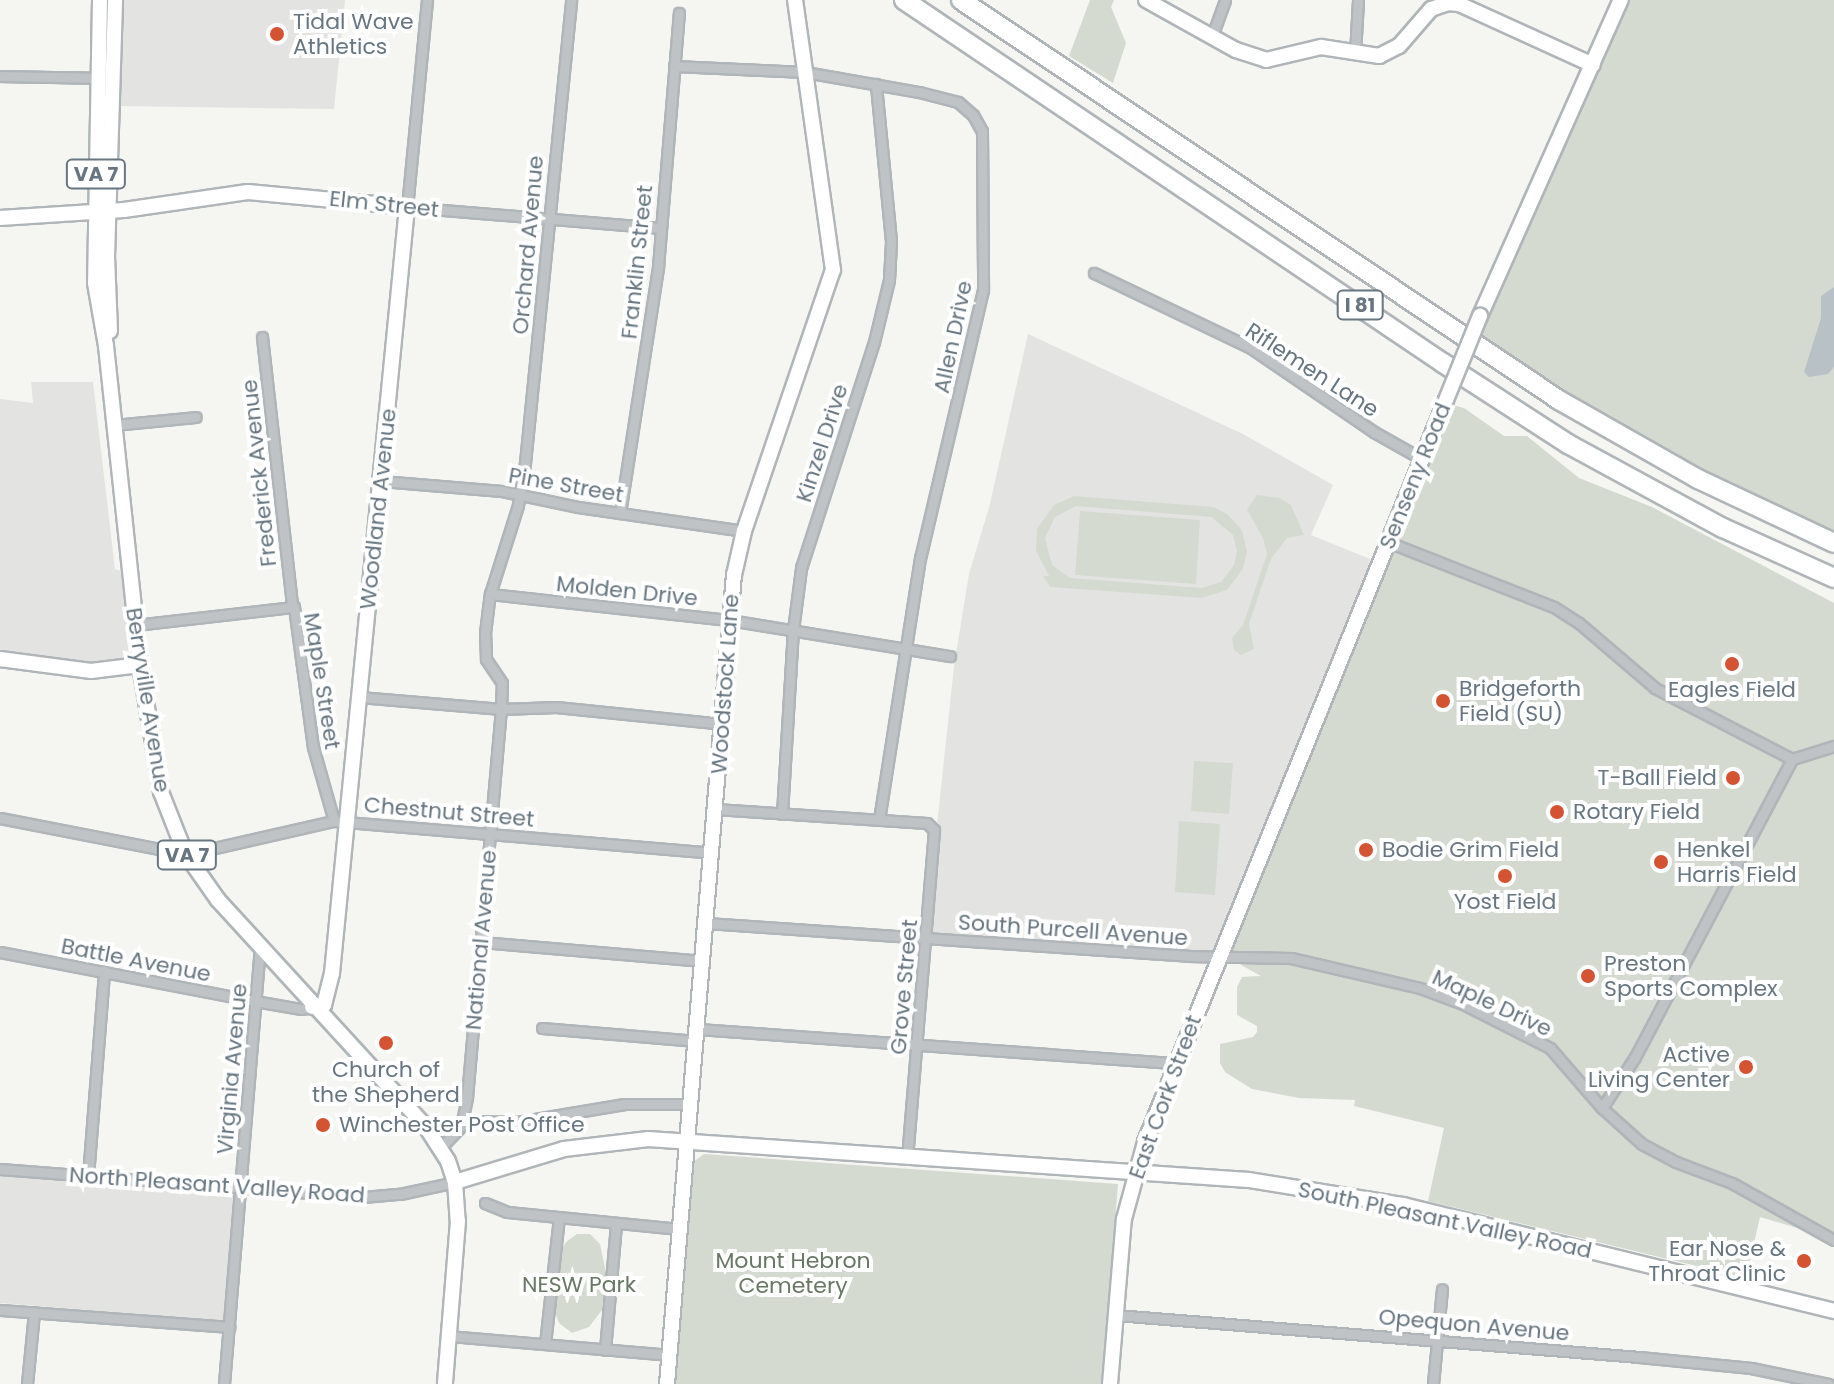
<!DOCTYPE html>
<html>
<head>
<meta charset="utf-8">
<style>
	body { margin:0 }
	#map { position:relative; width:1834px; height:1384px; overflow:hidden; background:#f5f5f2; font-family:Poppins,sans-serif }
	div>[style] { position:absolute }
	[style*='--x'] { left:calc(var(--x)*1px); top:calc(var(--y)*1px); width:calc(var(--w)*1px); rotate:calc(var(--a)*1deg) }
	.built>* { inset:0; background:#e3e4e2 }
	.green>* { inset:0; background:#d5dad1 }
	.water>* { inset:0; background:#b8c2c6 }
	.roads { filter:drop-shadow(2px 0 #afb5b8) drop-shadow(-2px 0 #afb5b8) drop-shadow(0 2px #afb5b8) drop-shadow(0 -2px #afb5b8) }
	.street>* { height:9px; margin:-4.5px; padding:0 4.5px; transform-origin:4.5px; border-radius:4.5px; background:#bfc3c6 }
	.secondary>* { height:14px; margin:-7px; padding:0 7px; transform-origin:7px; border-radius:7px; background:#fff }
	.primary>* { height:14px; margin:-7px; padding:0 7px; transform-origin:7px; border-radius:7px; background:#fff }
	.highway>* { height:18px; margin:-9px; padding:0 9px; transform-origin:9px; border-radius:9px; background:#fff }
	.bridges { filter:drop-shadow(2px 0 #afb5b8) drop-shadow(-2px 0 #afb5b8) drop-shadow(0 2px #afb5b8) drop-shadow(0 -2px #afb5b8) }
	.secondary-bridge>* { height:14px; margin:-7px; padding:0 7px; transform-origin:7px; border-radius:7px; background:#fff }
	.dots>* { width:22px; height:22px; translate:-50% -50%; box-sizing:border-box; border:4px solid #fff; border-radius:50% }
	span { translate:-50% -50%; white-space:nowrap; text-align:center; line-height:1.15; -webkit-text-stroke:8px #fff; paint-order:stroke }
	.shield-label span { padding:2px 6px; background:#fff; border:2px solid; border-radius:6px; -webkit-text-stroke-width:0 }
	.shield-label { font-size:20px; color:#677680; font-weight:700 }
	.poi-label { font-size:22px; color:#677680 }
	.left { translate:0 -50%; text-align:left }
	.right { translate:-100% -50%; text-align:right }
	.street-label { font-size:22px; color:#677680 }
	.park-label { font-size:22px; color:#697865 }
</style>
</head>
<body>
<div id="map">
	<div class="built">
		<i style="clip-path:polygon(120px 0,345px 0,334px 109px,117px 106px)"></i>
		<i style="clip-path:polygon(1028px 334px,1243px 434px,1333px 485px,1311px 535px,1375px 561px,1213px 957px,925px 938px,954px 666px,969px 574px,990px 504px)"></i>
		<i style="clip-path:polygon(31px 382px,93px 382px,115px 569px,121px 571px,130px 656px,127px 658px,95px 664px,0 652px,0 399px,33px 403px)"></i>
		<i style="clip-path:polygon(0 1176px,234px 1195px,225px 1321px,0 1303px)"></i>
	</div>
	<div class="green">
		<i style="clip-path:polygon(1090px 0,1114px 0,1111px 7px,1126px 43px,1113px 83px,1069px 56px)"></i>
		<i style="clip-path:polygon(1621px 0,1834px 0,1834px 537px,1752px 492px,1630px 442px,1471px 341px)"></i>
		<i style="clip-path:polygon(1453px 405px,1464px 408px,1504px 436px,1527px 436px,1579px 478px,1652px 507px,1834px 603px,1834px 1239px,1760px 1217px,1746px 1278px,1428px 1201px,1444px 1128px,1354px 1106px,1355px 1100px,1299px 1098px,1252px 1089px,1225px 1072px,1220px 1063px,1220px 1044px,1253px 1037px,1257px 1032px,1257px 1026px,1237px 1015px,1237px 987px,1242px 977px,1261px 976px,1241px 965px,1231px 948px)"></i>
		<i style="clip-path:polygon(1257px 495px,1280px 498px,1291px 505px,1304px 535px,1287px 538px,1271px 559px,1249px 624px,1254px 649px,1241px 655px,1234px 650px,1232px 638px,1243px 625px,1267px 554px,1263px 538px,1247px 510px)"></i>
		<i style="clip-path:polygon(evenodd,1074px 496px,1214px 507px,1227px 514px,1242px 530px,1247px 551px,1243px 569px,1227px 590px,1202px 598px,1050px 587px,1043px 576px,1049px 576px,1036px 551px,1037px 529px,1054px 505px,1074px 496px,1076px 506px,1211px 517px,1233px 535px,1237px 551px,1234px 565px,1221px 582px,1202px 588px,1070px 578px,1052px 565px,1045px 538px,1055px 517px,1076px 506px)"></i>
		<i style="clip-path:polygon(1080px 511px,1200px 520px,1196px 584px,1075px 575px)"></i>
		<i style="clip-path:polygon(1194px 761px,1233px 763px,1229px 814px,1191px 811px)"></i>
		<i style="clip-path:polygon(1179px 821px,1220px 824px,1215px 895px,1175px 892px)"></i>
		<i style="clip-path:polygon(704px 1154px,1118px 1184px,1101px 1384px,671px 1384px,689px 1178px,693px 1162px)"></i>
		<i style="clip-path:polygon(577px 1234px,590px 1234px,600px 1244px,606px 1273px,602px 1310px,589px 1327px,572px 1333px,559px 1323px,552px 1304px,558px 1254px,567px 1241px)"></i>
	</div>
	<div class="water">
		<i style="clip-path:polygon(1834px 287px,1834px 367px,1828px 374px,1809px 377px,1804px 372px,1821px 318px,1821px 296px)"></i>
	</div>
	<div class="roads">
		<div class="street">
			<i style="--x:427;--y:0;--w:208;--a:95.5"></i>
			<i style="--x:407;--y:207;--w:255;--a:4.7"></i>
			<i style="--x:1212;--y:36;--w:38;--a:-70"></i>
			<i style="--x:1355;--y:54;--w:54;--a:-86.8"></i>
			<i style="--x:674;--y:66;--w:131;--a:2.6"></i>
			<i style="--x:805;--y:72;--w:116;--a:10"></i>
			<i style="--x:919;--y:92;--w:40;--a:14.4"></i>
			<i style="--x:958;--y:102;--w:20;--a:41"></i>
			<i style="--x:973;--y:115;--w:18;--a:61"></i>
			<i style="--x:982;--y:131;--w:159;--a:89.6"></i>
			<i style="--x:983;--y:290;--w:275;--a:103.2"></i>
			<i style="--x:920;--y:558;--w:264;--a:98.9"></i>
			<i style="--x:0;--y:76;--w:102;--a:1.1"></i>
			<i style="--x:1094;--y:273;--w:174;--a:25.5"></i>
			<i style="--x:1251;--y:348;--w:149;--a:34.3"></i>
			<i style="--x:1374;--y:432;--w:55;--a:29.4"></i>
			<i style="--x:262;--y:337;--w:271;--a:83.6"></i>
			<i style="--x:113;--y:425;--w:83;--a:-5.5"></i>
			<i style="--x:381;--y:481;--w:121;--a:4.7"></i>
			<i style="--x:502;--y:491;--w:78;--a:11.9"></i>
			<i style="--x:578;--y:507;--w:168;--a:8.2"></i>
			<i style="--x:620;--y:513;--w:249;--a:-81.2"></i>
			<i style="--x:658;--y:267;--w:255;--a:-85.3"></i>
			<i style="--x:1388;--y:542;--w:178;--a:21.4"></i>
			<i style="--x:1554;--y:607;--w:30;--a:33"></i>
			<i style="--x:1579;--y:623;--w:100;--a:40.5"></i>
			<i style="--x:1655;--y:688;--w:154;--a:27.4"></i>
			<i style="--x:490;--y:594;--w:240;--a:6.2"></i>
			<i style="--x:729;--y:620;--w:224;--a:9.3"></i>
			<i style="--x:135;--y:625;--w:160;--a:-6.5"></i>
			<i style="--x:294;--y:607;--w:141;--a:82.3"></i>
			<i style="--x:313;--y:747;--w:77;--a:74.2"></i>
			<i style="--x:359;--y:697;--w:143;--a:4.8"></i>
			<i style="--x:501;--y:709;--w:55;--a:-2.1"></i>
			<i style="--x:556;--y:707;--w:167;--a:5.8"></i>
			<i style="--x:715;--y:809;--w:212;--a:3.8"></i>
			<i style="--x:927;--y:823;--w:10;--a:45"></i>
			<i style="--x:934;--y:830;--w:327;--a:94.7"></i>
			<i style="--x:782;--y:814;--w:184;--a:-86.6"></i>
			<i style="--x:793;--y:630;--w:63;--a:-82.6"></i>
			<i style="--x:801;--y:568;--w:237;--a:-72.1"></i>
			<i style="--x:874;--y:342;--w:64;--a:-76.4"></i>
			<i style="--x:889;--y:280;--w:39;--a:-87"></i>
			<i style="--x:891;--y:241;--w:158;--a:-95.5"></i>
			<i style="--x:0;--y:818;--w:178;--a:11"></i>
			<i style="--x:175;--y:852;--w:22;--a:0"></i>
			<i style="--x:197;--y:852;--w:140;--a:-12.8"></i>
			<i style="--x:334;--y:821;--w:379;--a:4.8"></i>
			<i style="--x:706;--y:923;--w:483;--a:3.9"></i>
			<i style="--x:1188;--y:956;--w:103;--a:1.1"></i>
			<i style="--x:1291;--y:958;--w:132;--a:13.1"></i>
			<i style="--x:1420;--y:988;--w:46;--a:20.4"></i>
			<i style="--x:1463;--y:1004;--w:97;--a:26.8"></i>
			<i style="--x:1550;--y:1048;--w:79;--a:49.1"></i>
			<i style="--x:1602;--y:1108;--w:54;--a:42"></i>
			<i style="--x:1642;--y:1144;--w:38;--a:28"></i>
			<i style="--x:1676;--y:1162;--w:60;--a:20.6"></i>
			<i style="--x:1732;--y:1183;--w:117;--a:29.2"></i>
			<i style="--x:481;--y:942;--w:223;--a:4.9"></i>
			<i style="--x:0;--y:952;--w:260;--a:10.9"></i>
			<i style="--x:255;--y:1001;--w:47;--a:9.9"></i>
			<i style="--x:301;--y:1009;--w:11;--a:-10"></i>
			<i style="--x:542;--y:1028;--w:155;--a:4.8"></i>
			<i style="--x:698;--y:1029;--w:479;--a:4.1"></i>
			<i style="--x:1602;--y:1108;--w:61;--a:-57.1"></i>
			<i style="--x:1635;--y:1057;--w:337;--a:-62.2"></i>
			<i style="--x:1792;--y:759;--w:44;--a:-17.2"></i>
			<i style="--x:463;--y:1121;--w:54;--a:1.1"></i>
			<i style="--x:517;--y:1122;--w:109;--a:-9.5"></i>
			<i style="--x:624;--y:1104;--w:67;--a:0"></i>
			<i style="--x:441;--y:1147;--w:29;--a:-46"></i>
			<i style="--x:461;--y:1126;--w:30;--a:-78"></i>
			<i style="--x:467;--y:1097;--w:389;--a:-85"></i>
			<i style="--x:501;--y:709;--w:26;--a:-88"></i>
			<i style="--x:502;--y:683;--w:29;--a:-124"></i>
			<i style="--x:486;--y:659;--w:26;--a:-92"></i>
			<i style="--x:485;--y:633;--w:39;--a:-83"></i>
			<i style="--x:490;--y:594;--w:93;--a:-72.5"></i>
			<i style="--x:518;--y:505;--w:43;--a:-80.5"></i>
			<i style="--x:525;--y:463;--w:465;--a:-84.3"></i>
			<i style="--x:0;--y:1169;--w:364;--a:4.4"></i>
			<i style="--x:363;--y:1197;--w:37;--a:-5"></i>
			<i style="--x:400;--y:1194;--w:56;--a:-12.3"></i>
			<i style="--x:88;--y:1176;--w:206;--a:-85.5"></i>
			<i style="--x:485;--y:1203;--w:24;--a:22"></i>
			<i style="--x:507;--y:1212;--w:174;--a:5.6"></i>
			<i style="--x:0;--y:1310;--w:230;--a:4.2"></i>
			<i style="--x:1116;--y:1315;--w:525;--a:4.59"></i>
			<i style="--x:1639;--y:1357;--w:113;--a:5.6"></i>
			<i style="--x:1751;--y:1368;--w:79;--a:11.7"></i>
			<i style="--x:449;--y:1336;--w:221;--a:4.9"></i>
			<i style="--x:545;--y:1344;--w:127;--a:-83.7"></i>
			<i style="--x:605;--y:1350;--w:126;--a:-85"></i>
			<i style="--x:27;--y:1384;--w:72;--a:-84.4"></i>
			<i style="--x:224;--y:1384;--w:438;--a:-85.3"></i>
			<i style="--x:1433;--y:1384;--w:95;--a:-84.6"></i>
		</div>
		<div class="secondary">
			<i style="--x:1146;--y:0;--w:103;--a:29.1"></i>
			<i style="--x:1236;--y:50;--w:32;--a:18"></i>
			<i style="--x:1266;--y:60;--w:57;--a:-13.3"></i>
			<i style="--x:1321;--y:47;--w:59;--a:8.8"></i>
			<i style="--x:1379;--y:56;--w:22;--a:-27"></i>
			<i style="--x:1399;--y:46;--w:49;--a:-49.1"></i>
			<i style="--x:1431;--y:9;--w:18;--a:-19"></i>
			<i style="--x:1448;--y:3;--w:11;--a:5"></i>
			<i style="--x:1459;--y:4;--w:147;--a:24.5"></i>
			<i style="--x:0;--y:218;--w:124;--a:-3.7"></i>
			<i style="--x:124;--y:210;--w:125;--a:-8.3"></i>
			<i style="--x:248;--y:192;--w:160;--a:5.4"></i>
			<i style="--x:407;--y:207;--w:770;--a:95.59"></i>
			<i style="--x:332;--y:973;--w:33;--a:104"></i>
			<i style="--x:324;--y:1005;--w:12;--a:171"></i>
			<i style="--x:1480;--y:316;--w:346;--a:-66"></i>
			<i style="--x:0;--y:659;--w:92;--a:7.5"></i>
			<i style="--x:91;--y:671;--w:49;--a:-7"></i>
			<i style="--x:455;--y:1182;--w:114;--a:-16.8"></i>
			<i style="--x:564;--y:1149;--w:85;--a:-6.8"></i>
			<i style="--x:648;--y:1139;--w:602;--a:3.9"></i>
			<i style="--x:1249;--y:1180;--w:156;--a:9.2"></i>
			<i style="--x:1403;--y:1205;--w:444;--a:13.8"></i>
			<i style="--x:667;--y:1384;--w:812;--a:-85.27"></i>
			<i style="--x:734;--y:575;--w:45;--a:-77.2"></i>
			<i style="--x:744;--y:531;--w:276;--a:-71.2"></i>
			<i style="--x:833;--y:270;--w:273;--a:-98"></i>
			<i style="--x:1110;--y:1384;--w:166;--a:-85.2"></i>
			<i style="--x:1124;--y:1219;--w:80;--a:-74.7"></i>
			<i style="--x:1145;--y:1142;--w:801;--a:-67.92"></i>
		</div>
		<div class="primary">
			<i style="--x:100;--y:0;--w:283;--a:91"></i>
			<i style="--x:95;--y:283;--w:64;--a:80.1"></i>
			<i style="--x:106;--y:346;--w:321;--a:83.9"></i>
			<i style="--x:140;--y:665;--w:129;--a:80.6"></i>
			<i style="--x:161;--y:792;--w:66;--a:68.5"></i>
			<i style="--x:185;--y:853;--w:57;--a:54.9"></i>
			<i style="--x:218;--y:900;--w:308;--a:47.5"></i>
			<i style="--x:426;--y:1127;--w:40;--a:57.1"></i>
			<i style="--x:448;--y:1161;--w:22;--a:72"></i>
			<i style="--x:455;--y:1182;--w:39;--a:86"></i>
			<i style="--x:458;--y:1221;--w:164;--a:94.6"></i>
			<i style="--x:110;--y:331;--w:74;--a:-92.3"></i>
			<i style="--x:107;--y:257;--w:257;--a:-88.2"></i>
		</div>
		<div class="highway">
			<i style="--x:904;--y:0;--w:650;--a:33.96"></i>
			<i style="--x:1443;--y:363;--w:149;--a:32.9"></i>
			<i style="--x:1568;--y:444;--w:176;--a:28.5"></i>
			<i style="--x:1723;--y:528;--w:122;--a:24.2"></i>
			<i style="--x:961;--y:0;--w:719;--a:33.78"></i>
			<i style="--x:1559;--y:400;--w:160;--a:29.6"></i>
			<i style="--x:1698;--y:479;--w:150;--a:25.2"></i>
		</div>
	</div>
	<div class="bridges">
		<div class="secondary-bridge">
			<i style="--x:1446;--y:400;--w:91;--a:-68"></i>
		</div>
	</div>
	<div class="dots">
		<i style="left:277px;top:34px;background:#d45333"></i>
		<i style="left:1732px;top:664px;background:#d45333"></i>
		<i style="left:1443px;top:701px;background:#d45333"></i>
		<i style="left:1733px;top:778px;background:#d45333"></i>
		<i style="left:1557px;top:812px;background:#d45333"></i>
		<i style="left:1366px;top:850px;background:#d45333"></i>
		<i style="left:1661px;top:862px;background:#d45333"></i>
		<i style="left:1505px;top:876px;background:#d45333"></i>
		<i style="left:1588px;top:976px;background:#d45333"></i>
		<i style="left:386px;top:1043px;background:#d45333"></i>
		<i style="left:1746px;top:1067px;background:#d45333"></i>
		<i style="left:323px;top:1125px;background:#d45333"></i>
		<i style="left:1804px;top:1261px;background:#d45333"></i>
	</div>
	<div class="shield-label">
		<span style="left:96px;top:174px">VA 7</span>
		<span style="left:1360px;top:305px">I 81</span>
		<span style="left:187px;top:855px">VA 7</span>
	</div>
	<div class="poi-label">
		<span class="left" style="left:293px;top:34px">Tidal Wave<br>Athletics</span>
		<span class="left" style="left:1459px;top:701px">Bridgeforth<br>Field (SU)</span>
		<span style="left:1732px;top:690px">Eagles Field</span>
		<span class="right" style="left:1717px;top:778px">T-Ball Field</span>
		<span class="left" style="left:1573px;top:812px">Rotary Field</span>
		<span class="left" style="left:1677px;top:862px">Henkel<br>Harris Field</span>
		<span class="left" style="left:1382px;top:850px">Bodie Grim Field</span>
		<span style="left:1505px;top:902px">Yost Field</span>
		<span class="left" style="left:1604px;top:976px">Preston<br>Sports Complex</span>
		<span class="right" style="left:1730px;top:1067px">Active<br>Living Center</span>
		<span style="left:386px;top:1082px">Church of<br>the Shepherd</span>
		<span class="left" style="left:339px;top:1125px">Winchester Post Office</span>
		<span class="right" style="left:1786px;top:1261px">Ear Nose &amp;<br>Throat Clinic</span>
	</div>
	<div class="street-label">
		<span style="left:384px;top:204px;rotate:6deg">Elm Street</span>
		<span style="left:528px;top:245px;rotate:-85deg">Orchard Avenue</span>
		<span style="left:637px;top:262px;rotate:-84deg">Franklin Street</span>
		<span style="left:953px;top:337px;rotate:-78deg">Allen Drive</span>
		<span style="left:1312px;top:370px;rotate:33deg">Riflemen Lane</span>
		<span style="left:822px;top:443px;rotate:-72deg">Kinzel Drive</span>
		<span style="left:259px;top:473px;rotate:-96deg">Frederick Avenue</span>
		<span style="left:1415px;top:476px;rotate:-68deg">Senseny Road</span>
		<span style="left:566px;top:485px;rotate:10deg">Pine Street</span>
		<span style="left:378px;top:509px;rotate:-84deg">Woodland Avenue</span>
		<span style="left:627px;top:591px;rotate:6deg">Molden Drive</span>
		<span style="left:322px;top:681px;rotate:81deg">Maple Street</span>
		<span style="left:725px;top:684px;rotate:-86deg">Woodstock Lane</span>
		<span style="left:148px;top:700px;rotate:81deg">Berryville Avenue</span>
		<span style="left:449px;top:812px;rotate:5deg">Chestnut Street</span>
		<span style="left:1073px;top:930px;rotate:4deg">South Purcell Avenue</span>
		<span style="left:481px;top:940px;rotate:-85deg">National Avenue</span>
		<span style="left:136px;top:960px;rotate:11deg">Battle Avenue</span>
		<span style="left:904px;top:987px;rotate:-85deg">Grove Street</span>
		<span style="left:1492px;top:1003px;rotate:25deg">Maple Drive</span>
		<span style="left:232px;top:1069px;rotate:-85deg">Virginia Avenue</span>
		<span style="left:1165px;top:1097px;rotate:-70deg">East Cork Street</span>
		<span style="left:217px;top:1185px;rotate:4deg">North Pleasant Valley Road</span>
		<span style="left:1445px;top:1220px;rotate:12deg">South Pleasant Valley Road</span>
		<span style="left:1474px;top:1325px;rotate:5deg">Opequon Avenue</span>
	</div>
	<div class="park-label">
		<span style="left:793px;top:1273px">Mount Hebron<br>Cemetery</span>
		<span style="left:579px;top:1285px">NESW Park</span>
	</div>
</div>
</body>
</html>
